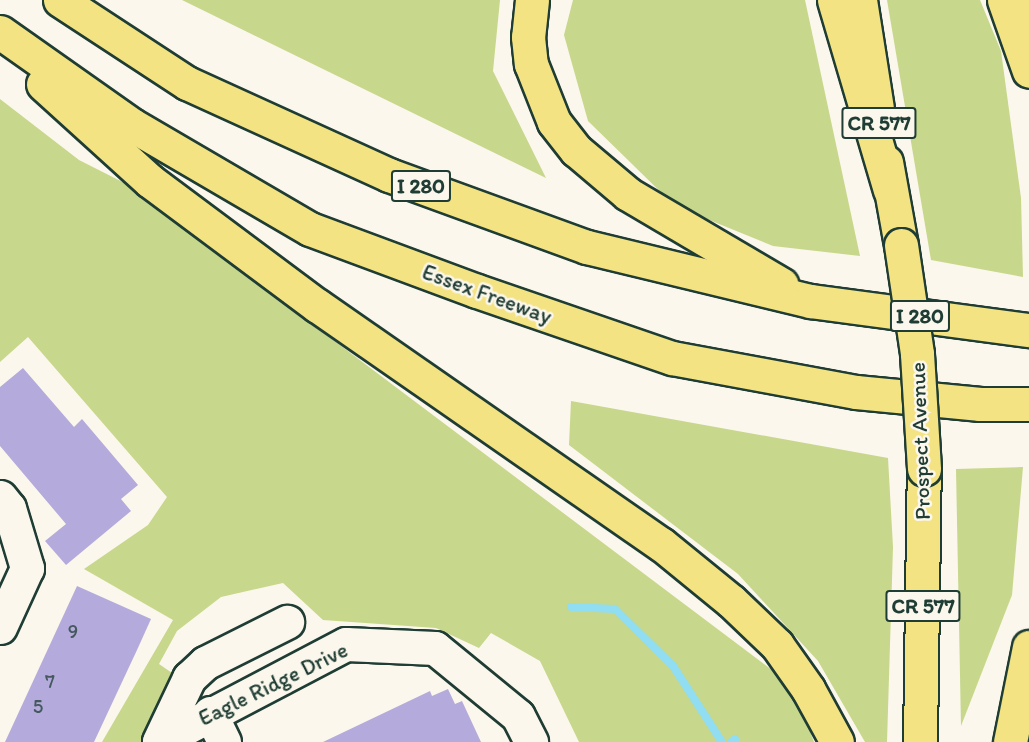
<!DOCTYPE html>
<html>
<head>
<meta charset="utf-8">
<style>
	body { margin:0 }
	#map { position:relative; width:1029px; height:742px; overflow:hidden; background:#fbf7ec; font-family:Itim,sans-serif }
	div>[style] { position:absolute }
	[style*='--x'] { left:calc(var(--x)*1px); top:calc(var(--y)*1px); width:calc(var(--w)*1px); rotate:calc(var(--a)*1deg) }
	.green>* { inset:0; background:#c7d78b }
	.stream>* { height:8px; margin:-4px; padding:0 4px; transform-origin:4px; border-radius:4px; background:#91ddf1 }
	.building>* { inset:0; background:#b4abdc }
	.roads { filter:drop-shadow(2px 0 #1f3d34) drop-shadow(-2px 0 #1f3d34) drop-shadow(0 2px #1f3d34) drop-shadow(0 -2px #1f3d34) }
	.minor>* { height:33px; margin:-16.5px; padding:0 16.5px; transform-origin:16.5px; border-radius:16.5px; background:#fbf7ec }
	.major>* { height:33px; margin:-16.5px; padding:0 16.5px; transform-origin:16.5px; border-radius:16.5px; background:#f4e382 }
	.highway>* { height:33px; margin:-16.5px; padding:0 16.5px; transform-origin:16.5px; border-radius:16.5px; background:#f4e382 }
	.bridges { filter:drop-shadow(2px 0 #1f3d34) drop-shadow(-2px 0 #1f3d34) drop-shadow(0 2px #1f3d34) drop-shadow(0 -2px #1f3d34) }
	.major-bridge>* { height:33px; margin:-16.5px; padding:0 16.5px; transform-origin:16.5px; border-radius:16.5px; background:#f4e382 }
	span { translate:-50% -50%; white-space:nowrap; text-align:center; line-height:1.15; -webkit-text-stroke:5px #fbf7ec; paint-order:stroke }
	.number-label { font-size:20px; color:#44585e }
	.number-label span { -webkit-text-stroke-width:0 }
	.shield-label span { padding:2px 4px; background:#fbf7ec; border:2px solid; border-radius:4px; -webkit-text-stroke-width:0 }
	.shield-label { font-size:21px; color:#1f3d34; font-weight:700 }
	.street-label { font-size:22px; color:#1f3d34 }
</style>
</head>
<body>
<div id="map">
	<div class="green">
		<i style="clip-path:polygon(182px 0,500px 0,493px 71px,546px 178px)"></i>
		<i style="clip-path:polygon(573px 0,805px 0,860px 256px,773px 246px,675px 206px,588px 121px,564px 35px)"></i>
		<i style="clip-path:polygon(887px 0,980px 0,1001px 51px,1021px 198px,1023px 277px,931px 260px)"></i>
		<i style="clip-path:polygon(0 99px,79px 160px,158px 200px,159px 209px,792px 685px,814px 742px,579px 742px,540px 661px,491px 633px,479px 648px,436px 628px,323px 620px,283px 583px,221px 597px,177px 631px,159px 664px,175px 675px,144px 742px,102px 742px,173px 620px,84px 569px,148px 525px,167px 497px,28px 337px,0 362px)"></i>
		<i style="clip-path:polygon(571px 401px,888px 458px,893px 547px,887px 742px,865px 742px,818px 661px,738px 574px,569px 445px)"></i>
		<i style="clip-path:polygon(1023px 467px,1012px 595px,961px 726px,956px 469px)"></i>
	</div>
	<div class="stream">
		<i style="--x:571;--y:607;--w:44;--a:2.6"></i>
		<i style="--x:615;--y:609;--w:81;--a:44.5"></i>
		<i style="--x:673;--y:666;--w:90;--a:57.2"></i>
		<i style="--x:731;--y:742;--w:5;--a:-37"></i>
	</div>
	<div class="building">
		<i style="clip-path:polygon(23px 368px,74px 427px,82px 419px,138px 485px,121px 499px,131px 511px,66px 565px,45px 541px,66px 524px,0 446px,0 387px)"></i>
		<i style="clip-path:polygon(77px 586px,151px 619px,137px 650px,94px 742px,5px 742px)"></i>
		<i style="clip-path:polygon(448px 689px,455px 704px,462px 701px,481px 742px,323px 742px,430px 691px,432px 696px)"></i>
	</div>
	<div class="roads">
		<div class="minor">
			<i style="--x:0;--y:497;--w:14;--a:51"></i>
			<i style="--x:9;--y:508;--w:63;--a:73.3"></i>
			<i style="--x:27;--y:568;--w:65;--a:114.6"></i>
			<i style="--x:210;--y:713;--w:32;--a:64"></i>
			<i style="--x:159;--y:741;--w:70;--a:-64.5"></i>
			<i style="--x:189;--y:678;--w:22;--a:-43"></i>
			<i style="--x:205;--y:663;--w:92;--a:-26.6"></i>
			<i style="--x:159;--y:742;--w:211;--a:-27.7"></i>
			<i style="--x:346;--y:644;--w:89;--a:2.6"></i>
			<i style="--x:435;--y:648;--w:107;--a:39.3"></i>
			<i style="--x:518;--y:716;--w:29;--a:63"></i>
		</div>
		<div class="major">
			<i style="--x:860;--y:0;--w:109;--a:81.1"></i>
			<i style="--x:1026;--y:0;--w:20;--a:81"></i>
			<i style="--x:886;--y:162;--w:84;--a:79.8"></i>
			<i style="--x:920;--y:742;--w:273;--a:-89.2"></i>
			<i style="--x:1010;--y:742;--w:97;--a:-78.7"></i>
		</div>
		<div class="highway">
			<i style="--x:60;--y:0;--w:152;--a:33.2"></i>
			<i style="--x:187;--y:83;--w:222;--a:24.5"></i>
			<i style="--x:389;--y:175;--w:211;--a:20"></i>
			<i style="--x:587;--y:247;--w:230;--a:13.6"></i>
			<i style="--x:811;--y:301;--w:220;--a:7.6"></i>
			<i style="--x:532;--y:0;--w:37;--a:96"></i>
			<i style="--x:528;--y:37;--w:27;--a:84"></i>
			<i style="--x:531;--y:64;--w:62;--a:68.4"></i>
			<i style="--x:554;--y:122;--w:36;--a:52"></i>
			<i style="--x:576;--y:150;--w:68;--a:40.2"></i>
			<i style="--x:628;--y:194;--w:178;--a:30.5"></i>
			<i style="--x:834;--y:0;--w:198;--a:73.6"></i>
			<i style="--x:1004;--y:0;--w:75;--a:70.6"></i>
			<i style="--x:0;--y:32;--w:161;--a:35.2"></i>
			<i style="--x:132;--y:125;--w:206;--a:30.3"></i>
			<i style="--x:310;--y:229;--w:178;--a:20.4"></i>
			<i style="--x:477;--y:291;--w:206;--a:19"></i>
			<i style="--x:672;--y:358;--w:187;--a:10.5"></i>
			<i style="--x:856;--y:392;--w:125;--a:5.5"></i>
			<i style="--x:980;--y:404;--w:49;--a:0"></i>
			<i style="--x:43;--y:84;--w:144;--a:42.2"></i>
			<i style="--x:150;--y:181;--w:209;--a:36.7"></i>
			<i style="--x:318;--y:306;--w:417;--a:34.8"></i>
			<i style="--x:661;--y:544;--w:90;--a:39.2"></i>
			<i style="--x:731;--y:601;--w:64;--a:43.7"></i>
			<i style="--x:777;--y:645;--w:54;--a:54.8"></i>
			<i style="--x:808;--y:689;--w:60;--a:61.3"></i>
		</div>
	</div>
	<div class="bridges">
		<div class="major-bridge">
			<i style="--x:901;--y:245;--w:110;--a:81.6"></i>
			<i style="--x:917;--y:354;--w:115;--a:86.5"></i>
		</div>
	</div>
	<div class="number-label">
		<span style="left:73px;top:631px">9</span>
		<span style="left:50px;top:681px">7</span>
		<span style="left:38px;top:706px">5</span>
	</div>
	<div class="shield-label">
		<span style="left:879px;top:123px">CR 577</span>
		<span style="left:421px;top:186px">I 280</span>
		<span style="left:920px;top:316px">I 280</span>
		<span style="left:923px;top:606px">CR 577</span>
	</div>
	<div class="street-label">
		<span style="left:487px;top:294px;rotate:20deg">Essex Freeway</span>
		<span style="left:920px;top:441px;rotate:-92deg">Prospect Avenue</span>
		<span style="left:273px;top:684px;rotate:-26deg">Eagle Ridge Drive</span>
	</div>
</div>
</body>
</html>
